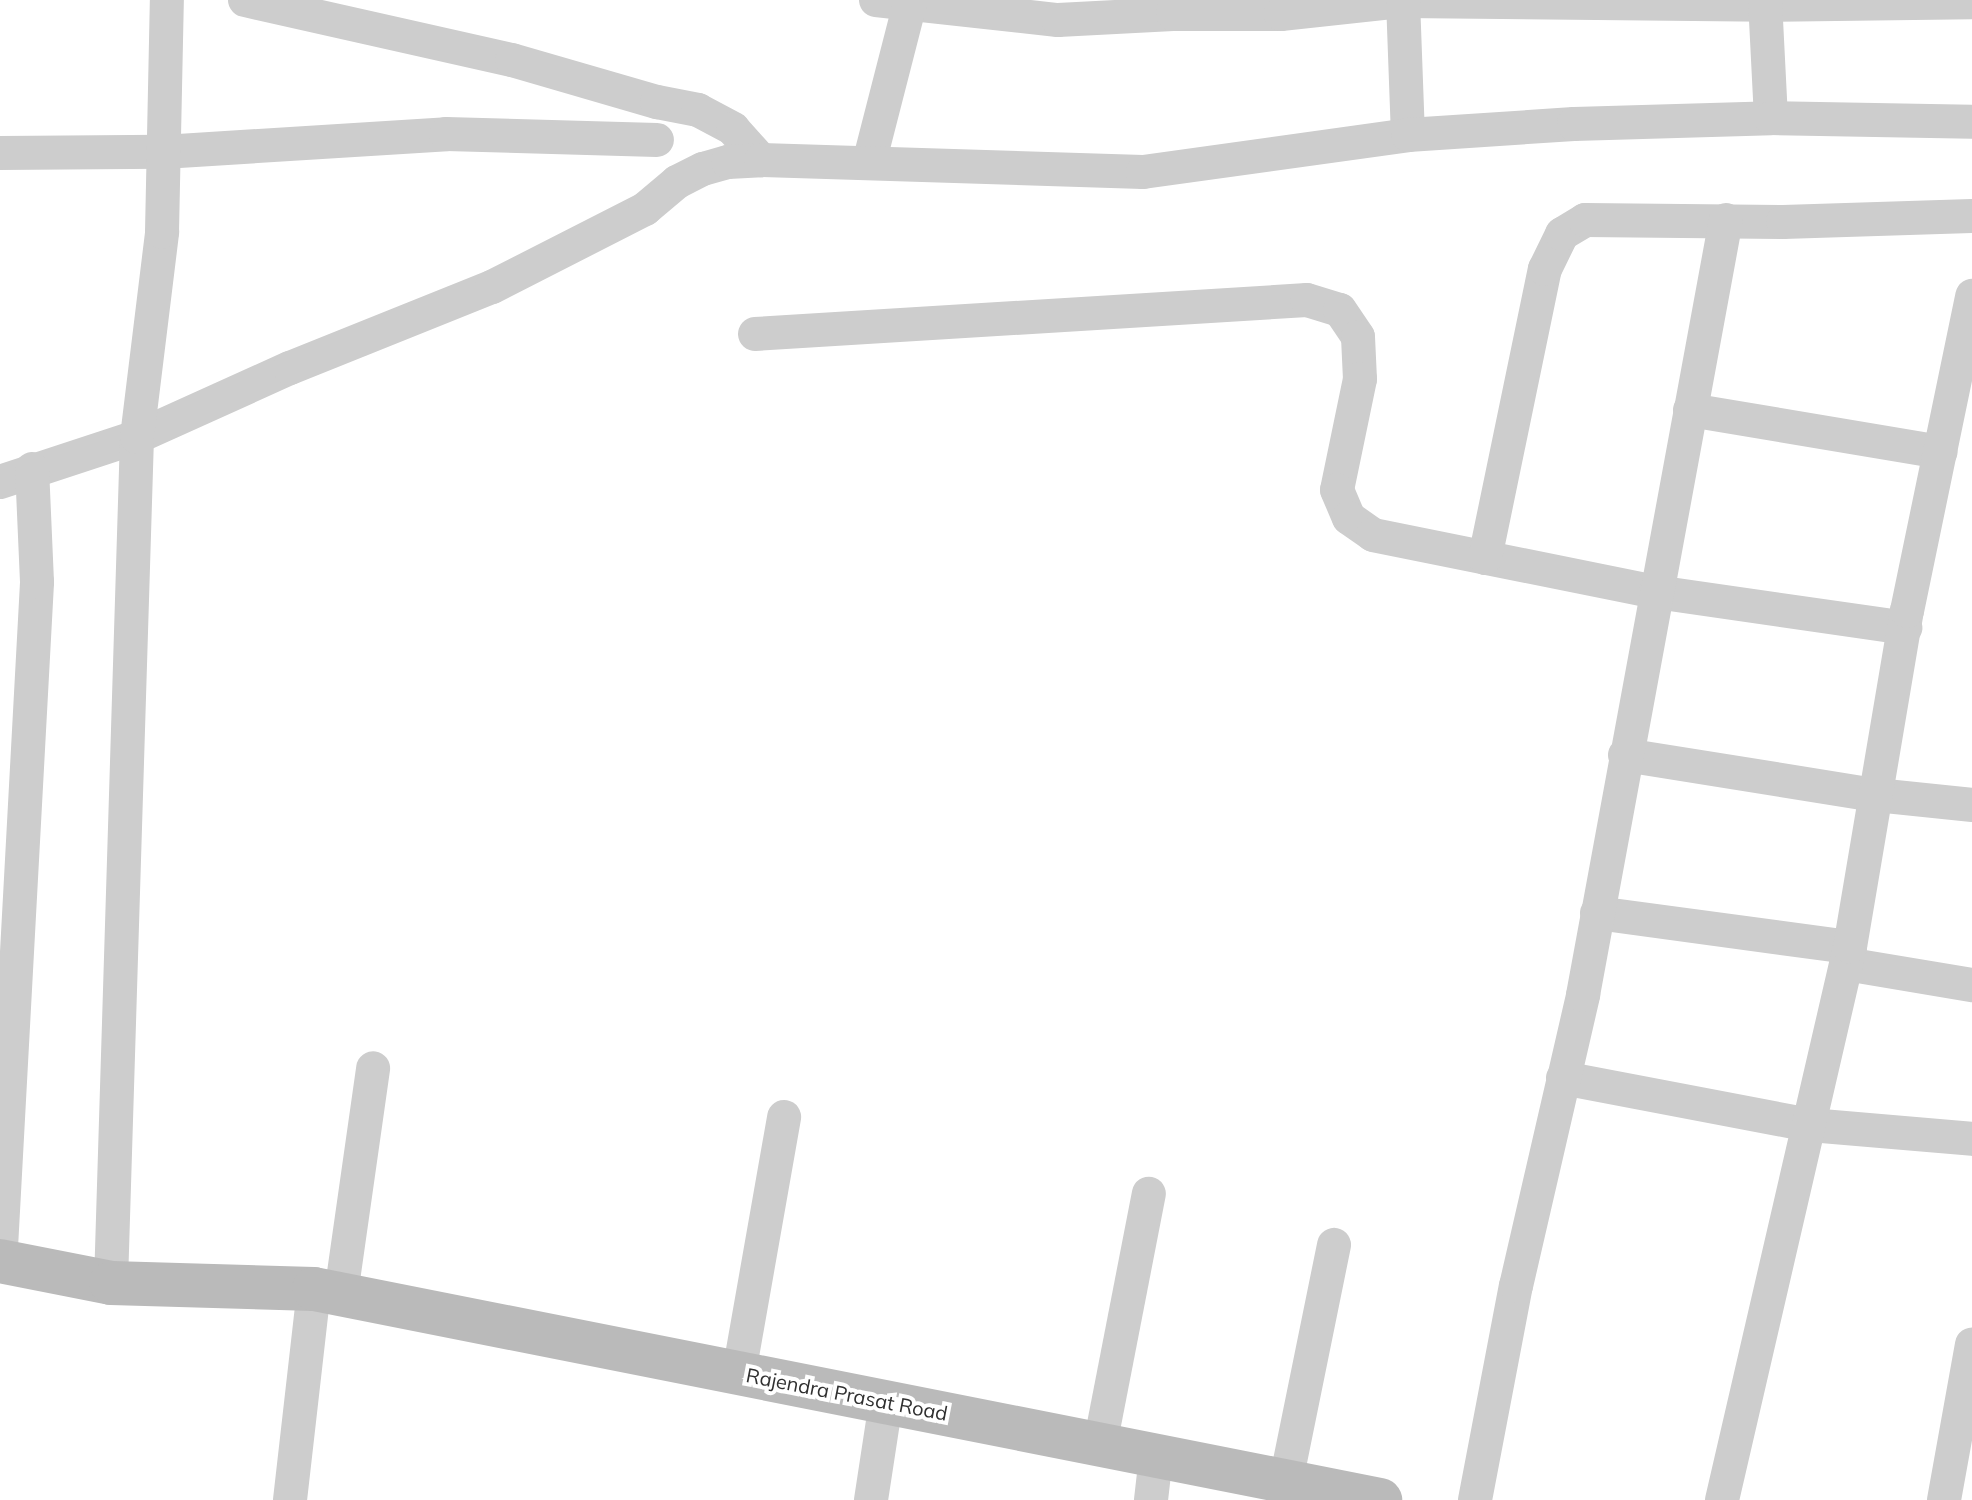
<!DOCTYPE html>
<html>
<head>
<meta charset="utf-8">
<style>
	body { margin:0 }
	#map { position:relative; width:1972px; height:1500px; overflow:hidden; background:#fff; font-family:Mulish,sans-serif }
	div>[style] { position:absolute }
	[style*='--x'] { left:calc(var(--x)*1px); top:calc(var(--y)*1px); width:calc(var(--w)*1px); rotate:calc(var(--a)*1deg) }
	.street>* { height:34px; margin:-17px; padding:0 17px; transform-origin:17px; border-radius:17px; background:#cdcdcd }
	.secondary>* { height:44px; margin:-22px; padding:0 22px; transform-origin:22px; border-radius:22px; background:#bababa }
	span { translate:-50% -50%; white-space:nowrap; text-align:center; line-height:1.15; -webkit-text-stroke:8px #fff; paint-order:stroke }
	.street-label { font-size:20px; color:#303030 }
</style>
</head>
<body>
<div id="map">
	<div class="street">
		<i style="--x:245;--y:0;--w:274;--a:12.7"></i>
		<i style="--x:512;--y:60;--w:151;--a:16.2"></i>
		<i style="--x:657;--y:102;--w:42;--a:11"></i>
		<i style="--x:698;--y:110;--w:40;--a:28"></i>
		<i style="--x:733;--y:129;--w:42;--a:47.9"></i>
		<i style="--x:876;--y:0;--w:183;--a:6.3"></i>
		<i style="--x:1058;--y:20;--w:115;--a:-3"></i>
		<i style="--x:1175;--y:0;--w:14;--a:98"></i>
		<i style="--x:1173;--y:14;--w:108;--a:0"></i>
		<i style="--x:1281;--y:14;--w:123;--a:-6.1"></i>
		<i style="--x:1403;--y:1;--w:363;--a:0.6"></i>
		<i style="--x:1766;--y:5;--w:206;--a:-0.8"></i>
		<i style="--x:1403;--y:0;--w:135;--a:87.9"></i>
		<i style="--x:1765;--y:0;--w:118;--a:87.1"></i>
		<i style="--x:0;--y:153;--w:163;--a:-0.4"></i>
		<i style="--x:163;--y:152;--w:284;--a:-3.6"></i>
		<i style="--x:446;--y:134;--w:211;--a:1.6"></i>
		<i style="--x:869;--y:163;--w:168;--a:-75.6"></i>
		<i style="--x:755;--y:334;--w:553;--a:-3.52"></i>
		<i style="--x:1307;--y:300;--w:34;--a:17"></i>
		<i style="--x:1340;--y:310;--w:32;--a:56"></i>
		<i style="--x:1358;--y:337;--w:42;--a:87.3"></i>
		<i style="--x:1360;--y:379;--w:113;--a:101.7"></i>
		<i style="--x:1337;--y:490;--w:30;--a:67"></i>
		<i style="--x:1349;--y:518;--w:29;--a:35"></i>
		<i style="--x:1373;--y:535;--w:289;--a:11.4"></i>
		<i style="--x:1656;--y:592;--w:252;--a:8.2"></i>
		<i style="--x:1690;--y:410;--w:254;--a:9.5"></i>
		<i style="--x:0;--y:482;--w:144;--a:-18.2"></i>
		<i style="--x:137;--y:437;--w:168;--a:-24.3"></i>
		<i style="--x:290;--y:368;--w:218;--a:-21.9"></i>
		<i style="--x:492;--y:287;--w:172;--a:-27"></i>
		<i style="--x:645;--y:209;--w:42;--a:-40.2"></i>
		<i style="--x:677;--y:182;--w:29;--a:-27"></i>
		<i style="--x:703;--y:169;--w:26;--a:-16"></i>
		<i style="--x:728;--y:162;--w:33;--a:-3"></i>
		<i style="--x:761;--y:160;--w:382;--a:1.8"></i>
		<i style="--x:1143;--y:172;--w:268;--a:-7.9"></i>
		<i style="--x:1408;--y:135;--w:166;--a:-3.8"></i>
		<i style="--x:1574;--y:124;--w:197;--a:-1.7"></i>
		<i style="--x:1771;--y:118;--w:201;--a:1.1"></i>
		<i style="--x:1485;--y:558;--w:295;--a:-78.3"></i>
		<i style="--x:1545;--y:269;--w:39;--a:-64"></i>
		<i style="--x:1562;--y:234;--w:27;--a:-31"></i>
		<i style="--x:1585;--y:220;--w:198;--a:0.6"></i>
		<i style="--x:1783;--y:222;--w:189;--a:-1.8"></i>
		<i style="--x:1625;--y:755;--w:254;--a:9.1"></i>
		<i style="--x:1876;--y:795;--w:97;--a:5.9"></i>
		<i style="--x:1597;--y:913;--w:255;--a:7.7"></i>
		<i style="--x:1846;--y:964;--w:128;--a:9.5"></i>
		<i style="--x:1563;--y:1078;--w:251;--a:10.8"></i>
		<i style="--x:1810;--y:1125;--w:163;--a:4.9"></i>
		<i style="--x:0;--y:1266;--w:685;--a:-86.9"></i>
		<i style="--x:37;--y:582;--w:113;--a:-92.5"></i>
		<i style="--x:111;--y:1283;--w:846;--a:-88.24"></i>
		<i style="--x:137;--y:437;--w:207;--a:-83"></i>
		<i style="--x:162;--y:232;--w:232;--a:-88.8"></i>
		<i style="--x:341;--y:1294;--w:228;--a:-81.9"></i>
		<i style="--x:739;--y:1373;--w:260;--a:-80"></i>
		<i style="--x:1100;--y:1445;--w:256;--a:-79"></i>
		<i style="--x:1286;--y:1481;--w:241;--a:-78.5"></i>
		<i style="--x:290;--y:1500;--w:212;--a:-83.5"></i>
		<i style="--x:871;--y:1500;--w:99;--a:-81.3"></i>
		<i style="--x:1151;--y:1500;--w:44;--a:-83.5"></i>
		<i style="--x:1475;--y:1500;--w:218;--a:-79.2"></i>
		<i style="--x:1516;--y:1286;--w:299;--a:-77"></i>
		<i style="--x:1583;--y:995;--w:788;--a:-79.55"></i>
		<i style="--x:1722;--y:1500;--w:568;--a:-76.97"></i>
		<i style="--x:1850;--y:947;--w:341;--a:-80.4"></i>
		<i style="--x:1907;--y:611;--w:322;--a:-78.3"></i>
		<i style="--x:1944;--y:1500;--w:158;--a:-79.8"></i>
	</div>
	<div class="secondary">
		<i style="--x:0;--y:1261;--w:113;--a:11.2"></i>
		<i style="--x:111;--y:1283;--w:203;--a:1.7"></i>
		<i style="--x:314;--y:1289;--w:1087;--a:11.2"></i>
	</div>
	<div class="street-label">
		<span style="left:847px;top:1394px;rotate:11deg">Rajendra Prasat Road</span>
	</div>
</div>
</body>
</html>
